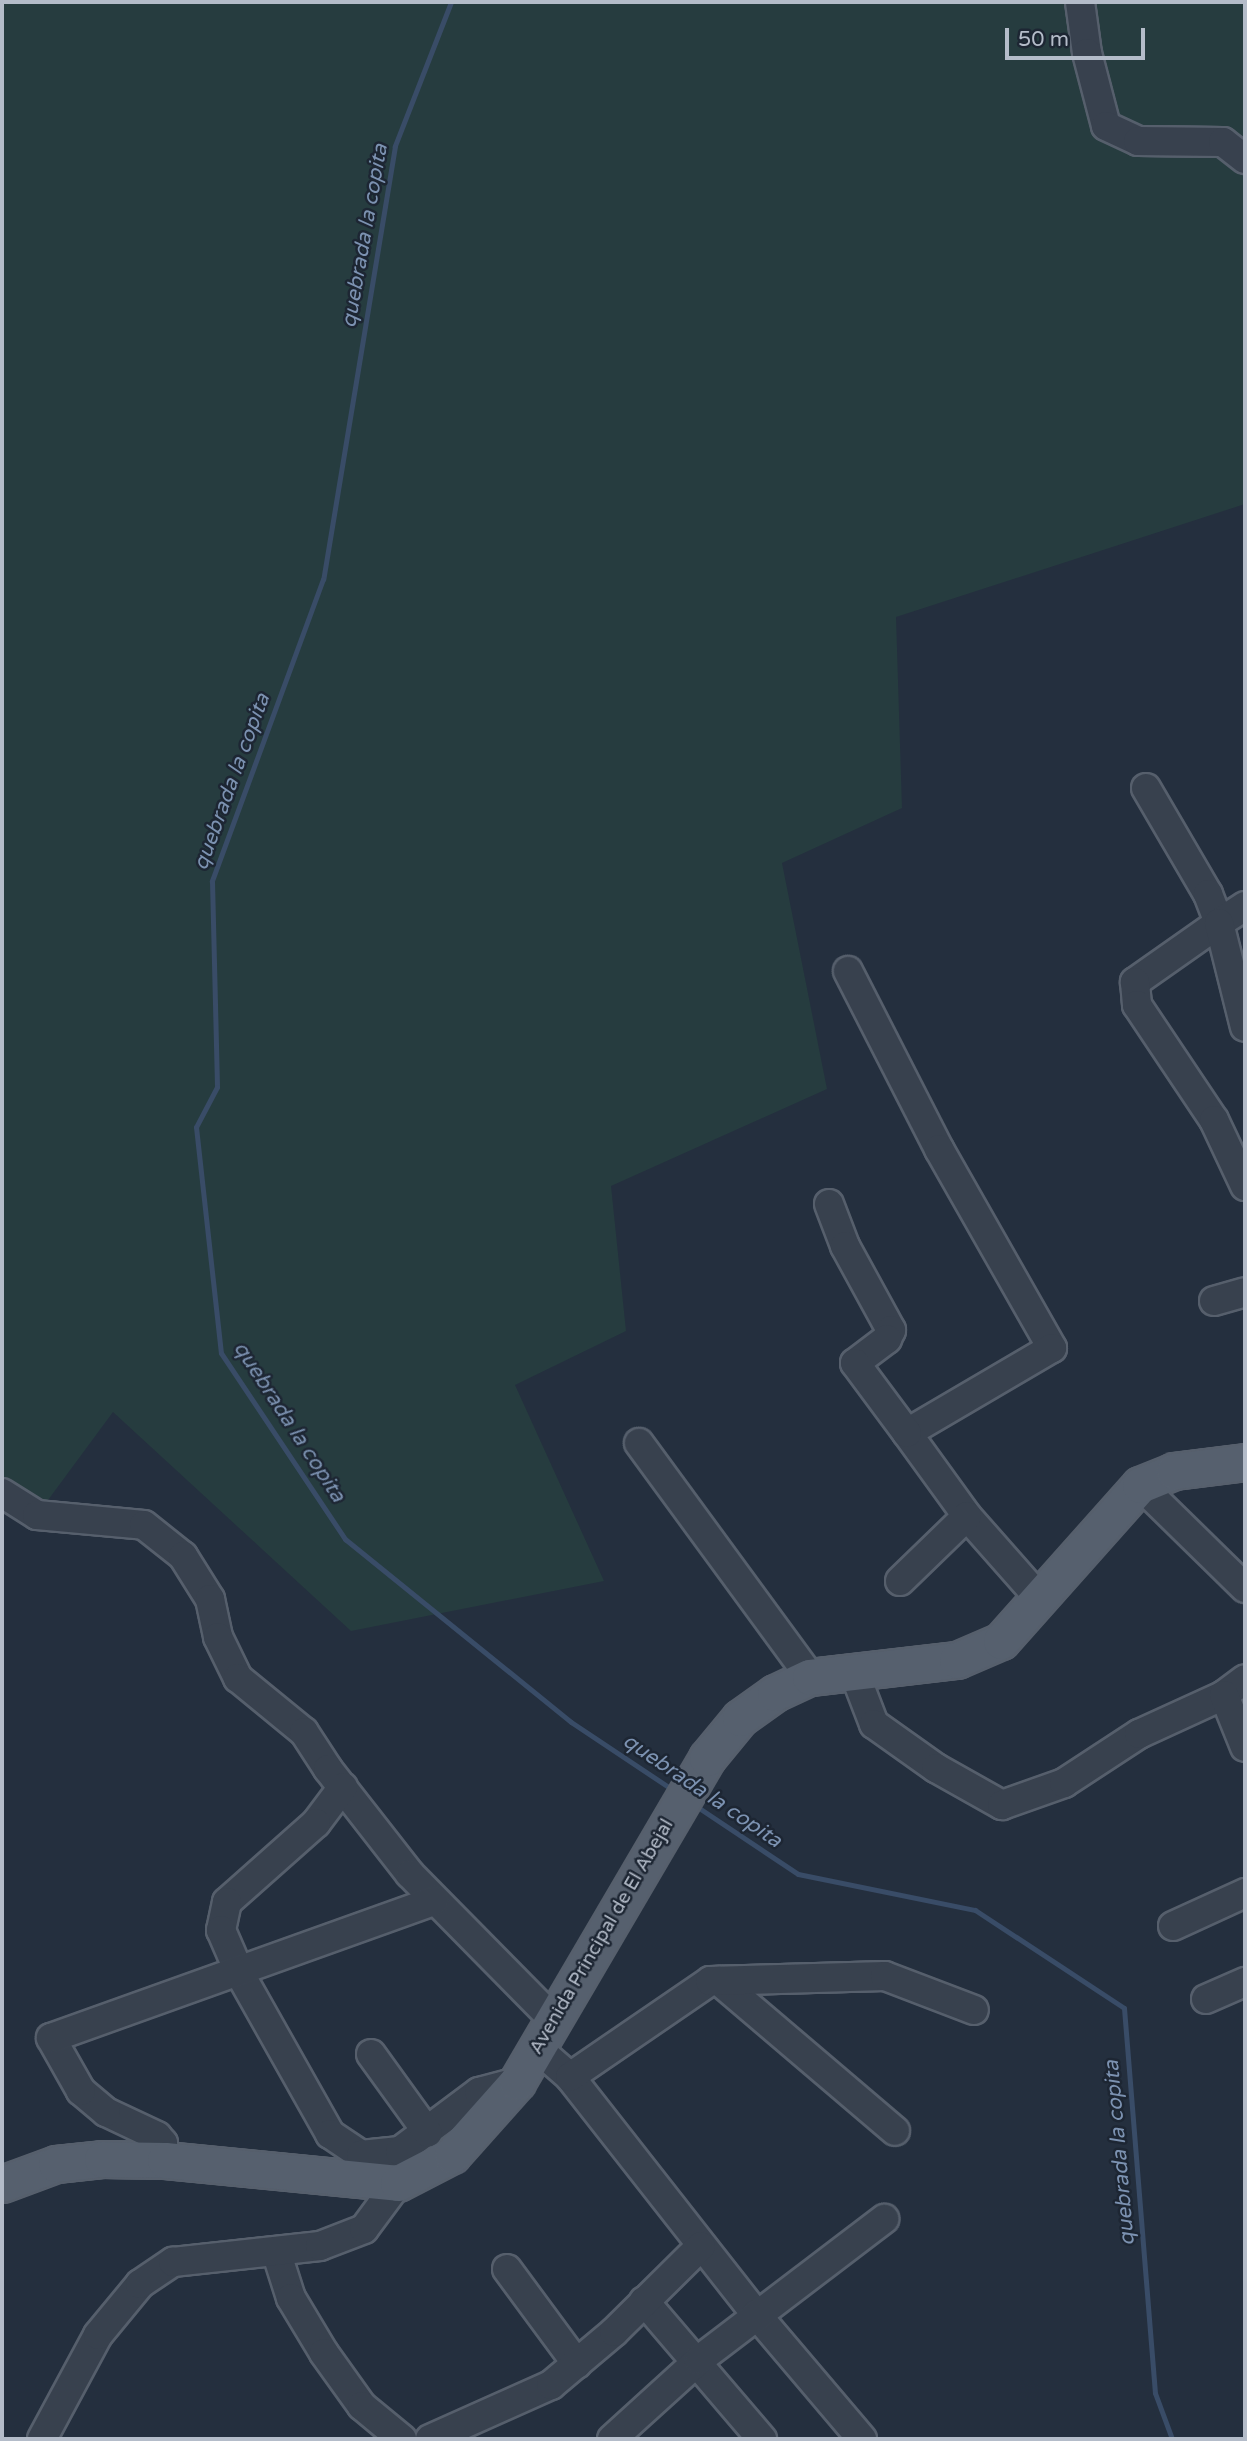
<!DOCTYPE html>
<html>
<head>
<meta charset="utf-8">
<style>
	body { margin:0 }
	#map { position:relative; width:1247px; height:2441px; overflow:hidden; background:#242f3e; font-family:"Varela Round",sans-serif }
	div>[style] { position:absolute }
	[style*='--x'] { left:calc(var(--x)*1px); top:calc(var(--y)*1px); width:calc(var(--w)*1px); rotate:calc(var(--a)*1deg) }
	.green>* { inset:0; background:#263c3f }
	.stream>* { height:5px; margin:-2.5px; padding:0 2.5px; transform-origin:2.5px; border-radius:2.5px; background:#394c67 }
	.roads { filter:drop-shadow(2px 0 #565f6c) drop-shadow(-2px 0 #565f6c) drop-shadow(0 2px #565f6c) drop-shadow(0 -2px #565f6c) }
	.minor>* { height:28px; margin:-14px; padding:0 14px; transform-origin:14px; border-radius:14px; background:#38414e }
	.major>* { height:35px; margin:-17.5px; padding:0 17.5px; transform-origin:17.5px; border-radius:17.5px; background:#56606e }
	span { translate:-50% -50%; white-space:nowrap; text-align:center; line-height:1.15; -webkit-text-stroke:5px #1d2633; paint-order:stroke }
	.street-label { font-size:19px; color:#b4bcc9 }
	.water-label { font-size:21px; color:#7c92b1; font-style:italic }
	.frame { position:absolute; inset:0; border:4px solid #b4bcc9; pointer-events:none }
	.scale { position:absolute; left:1005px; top:28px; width:140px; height:32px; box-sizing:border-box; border:4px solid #b4bcc9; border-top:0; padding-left:9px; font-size:21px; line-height:24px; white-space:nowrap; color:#b4bcc9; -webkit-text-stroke:5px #1d2633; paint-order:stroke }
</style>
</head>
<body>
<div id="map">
	<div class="green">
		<i style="clip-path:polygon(2px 2px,1245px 2px,1245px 504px,896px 617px,902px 808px,782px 863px,827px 1089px,611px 1186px,626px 1331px,515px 1385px,604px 1581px,351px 1631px,113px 1412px,37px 1515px,2px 1493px)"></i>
	</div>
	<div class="stream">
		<i style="--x:451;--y:2;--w:155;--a:111.3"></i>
		<i style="--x:395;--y:146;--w:439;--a:99.4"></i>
		<i style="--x:323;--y:579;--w:322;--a:110.2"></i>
		<i style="--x:212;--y:881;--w:206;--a:88.6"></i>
		<i style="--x:217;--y:1087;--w:45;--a:117.7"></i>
		<i style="--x:196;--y:1127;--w:227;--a:83.7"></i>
		<i style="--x:221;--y:1353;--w:224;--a:56.3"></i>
		<i style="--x:345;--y:1539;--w:291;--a:39"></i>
		<i style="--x:571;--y:1722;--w:123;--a:33.7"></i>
		<i style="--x:693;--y:1804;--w:126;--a:33.7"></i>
		<i style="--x:798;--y:1874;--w:181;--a:11.5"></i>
		<i style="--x:975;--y:1910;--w:178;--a:33.3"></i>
		<i style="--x:1124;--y:2008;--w:386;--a:85.4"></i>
		<i style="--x:1155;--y:2393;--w:49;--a:69.7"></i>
	</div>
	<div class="roads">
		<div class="minor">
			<i style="--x:1080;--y:2;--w:51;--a:82.2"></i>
			<i style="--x:1087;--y:53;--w:75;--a:75.4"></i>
			<i style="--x:1106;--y:126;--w:35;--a:25"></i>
			<i style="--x:1138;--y:141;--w:85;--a:0.7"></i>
			<i style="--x:1223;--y:142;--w:28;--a:38"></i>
			<i style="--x:1146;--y:788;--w:123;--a:59.7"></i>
			<i style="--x:1208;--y:894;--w:31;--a:69"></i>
			<i style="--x:1219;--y:923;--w:103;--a:144.9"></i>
			<i style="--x:1135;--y:982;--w:23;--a:85"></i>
			<i style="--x:1137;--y:1005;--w:138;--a:56.2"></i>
			<i style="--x:1214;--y:1120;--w:73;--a:64.8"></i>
			<i style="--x:1245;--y:906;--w:31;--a:147"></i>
			<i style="--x:1219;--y:923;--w:107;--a:76"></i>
			<i style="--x:848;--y:971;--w:200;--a:62.9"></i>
			<i style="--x:939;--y:1149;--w:229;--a:60.4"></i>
			<i style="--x:1052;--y:1348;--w:168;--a:149.6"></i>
			<i style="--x:907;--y:1433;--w:102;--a:54.1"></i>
			<i style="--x:967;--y:1516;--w:112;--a:48.6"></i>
			<i style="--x:829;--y:1204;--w:45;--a:69.1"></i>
			<i style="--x:845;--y:1246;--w:96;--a:61.3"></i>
			<i style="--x:891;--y:1330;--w:10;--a:114"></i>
			<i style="--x:887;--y:1339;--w:40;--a:143"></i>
			<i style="--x:855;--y:1363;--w:87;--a:53.4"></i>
			<i style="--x:1214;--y:1301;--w:32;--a:-16"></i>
			<i style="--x:639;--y:1443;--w:290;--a:53.8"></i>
			<i style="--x:1140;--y:1485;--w:147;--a:44.4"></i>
			<i style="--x:2;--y:1493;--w:41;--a:32.2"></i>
			<i style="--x:37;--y:1515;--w:107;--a:5.3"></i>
			<i style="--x:144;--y:1525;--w:50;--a:38.5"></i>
			<i style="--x:183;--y:1556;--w:51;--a:57.9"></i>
			<i style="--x:210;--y:1599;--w:39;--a:78"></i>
			<i style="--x:218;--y:1637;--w:46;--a:64"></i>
			<i style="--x:238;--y:1678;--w:85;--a:39.3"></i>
			<i style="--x:304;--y:1732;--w:44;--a:57"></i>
			<i style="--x:328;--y:1769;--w:133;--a:52"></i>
			<i style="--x:410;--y:1874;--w:202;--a:45.4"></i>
			<i style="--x:900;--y:1581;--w:93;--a:-44.1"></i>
			<i style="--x:854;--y:1672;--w:56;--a:69"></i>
			<i style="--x:874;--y:1724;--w:76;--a:35.4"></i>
			<i style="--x:936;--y:1768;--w:76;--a:29.3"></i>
			<i style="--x:1002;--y:1805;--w:66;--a:-19.5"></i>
			<i style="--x:1064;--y:1783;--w:90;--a:-33.2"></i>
			<i style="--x:1139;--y:1734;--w:94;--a:-24.6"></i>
			<i style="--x:1224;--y:1695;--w:26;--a:-37"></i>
			<i style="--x:1224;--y:1695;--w:56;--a:68"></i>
			<i style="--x:343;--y:1787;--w:45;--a:126.9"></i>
			<i style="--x:316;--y:1823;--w:119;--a:138.4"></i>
			<i style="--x:227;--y:1902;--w:29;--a:102"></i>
			<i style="--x:221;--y:1930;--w:48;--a:66.6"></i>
			<i style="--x:240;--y:1974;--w:184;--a:60.6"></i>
			<i style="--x:330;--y:2134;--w:37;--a:34"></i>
			<i style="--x:361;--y:2155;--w:39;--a:-6"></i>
			<i style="--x:400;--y:2151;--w:99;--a:-36.8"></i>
			<i style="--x:479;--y:2092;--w:39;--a:-15"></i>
			<i style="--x:1173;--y:1926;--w:79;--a:-24.6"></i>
			<i style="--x:719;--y:1981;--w:231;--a:40.4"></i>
			<i style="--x:1206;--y:1999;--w:43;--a:-23.6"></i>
			<i style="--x:538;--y:2049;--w:43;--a:41.2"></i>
			<i style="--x:570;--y:2077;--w:301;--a:51.9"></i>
			<i style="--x:756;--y:2314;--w:164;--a:49.7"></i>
			<i style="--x:371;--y:2054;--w:97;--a:54.2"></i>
			<i style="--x:570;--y:2077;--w:170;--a:-34.4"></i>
			<i style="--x:710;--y:1981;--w:175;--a:-1.6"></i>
			<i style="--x:885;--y:1976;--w:95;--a:20.9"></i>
			<i style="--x:165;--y:2160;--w:17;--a:-97"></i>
			<i style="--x:163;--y:2143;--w:9;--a:-131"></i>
			<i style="--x:157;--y:2136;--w:56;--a:-154.8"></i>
			<i style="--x:106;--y:2112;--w:33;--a:-140"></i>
			<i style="--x:81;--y:2091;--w:61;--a:-119.5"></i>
			<i style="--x:51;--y:2038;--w:407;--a:-19.7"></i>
			<i style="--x:276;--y:2251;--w:49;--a:72.3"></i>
			<i style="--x:291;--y:2298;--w:64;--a:59"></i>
			<i style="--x:324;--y:2353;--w:65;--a:54.4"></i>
			<i style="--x:362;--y:2406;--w:52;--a:39.5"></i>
			<i style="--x:507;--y:2269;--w:118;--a:53.6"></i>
			<i style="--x:644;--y:2301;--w:182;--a:49.5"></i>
			<i style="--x:42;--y:2439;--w:118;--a:-61.7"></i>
			<i style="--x:98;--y:2335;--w:66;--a:-50.5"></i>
			<i style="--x:140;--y:2284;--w:40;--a:-34"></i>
			<i style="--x:173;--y:2262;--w:148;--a:-6.2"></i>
			<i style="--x:320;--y:2246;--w:47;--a:-21.1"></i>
			<i style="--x:364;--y:2229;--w:57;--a:-53.5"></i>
			<i style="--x:430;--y:2439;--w:133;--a:-24.1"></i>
			<i style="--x:551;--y:2385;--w:82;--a:-40.1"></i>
			<i style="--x:614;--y:2332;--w:122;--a:-44.7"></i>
			<i style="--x:612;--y:2439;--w:118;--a:-42.2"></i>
			<i style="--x:699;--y:2360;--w:233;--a:-37.3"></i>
		</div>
		<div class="major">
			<i style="--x:2;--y:2184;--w:58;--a:-20.3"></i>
			<i style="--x:56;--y:2164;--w:46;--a:-6.2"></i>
			<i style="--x:102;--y:2159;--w:63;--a:0.9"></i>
			<i style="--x:165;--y:2160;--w:234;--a:5.6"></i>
			<i style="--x:398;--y:2183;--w:61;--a:-27.4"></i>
			<i style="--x:452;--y:2155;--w:98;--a:-48.3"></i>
			<i style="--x:517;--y:2082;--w:376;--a:-59.6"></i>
			<i style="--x:707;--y:1758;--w:52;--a:-50.5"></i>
			<i style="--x:740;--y:1718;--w:43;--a:-35.5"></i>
			<i style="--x:775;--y:1693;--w:38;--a:-25"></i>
			<i style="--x:810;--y:1677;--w:148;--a:-6.6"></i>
			<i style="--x:957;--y:1660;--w:48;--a:-23.4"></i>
			<i style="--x:1001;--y:1641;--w:209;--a:-48.3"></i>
			<i style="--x:1140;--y:1485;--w:37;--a:-22"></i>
			<i style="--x:1174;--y:1471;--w:72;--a:-7.2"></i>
		</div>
	</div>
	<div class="street-label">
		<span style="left:602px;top:1937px;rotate:-60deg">Avenida Principal de El Abejal</span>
	</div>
	<div class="water-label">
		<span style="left:365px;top:236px;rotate:-80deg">quebrada la copita</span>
		<span style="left:232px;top:782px;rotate:-70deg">quebrada la copita</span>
		<span style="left:289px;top:1422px;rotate:57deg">quebrada la copita</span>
		<span style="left:702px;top:1791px;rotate:34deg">quebrada la copita</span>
		<span style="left:1120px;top:2153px;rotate:-95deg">quebrada la copita</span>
	</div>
	<div class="frame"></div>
	<div class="scale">50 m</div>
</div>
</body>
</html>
